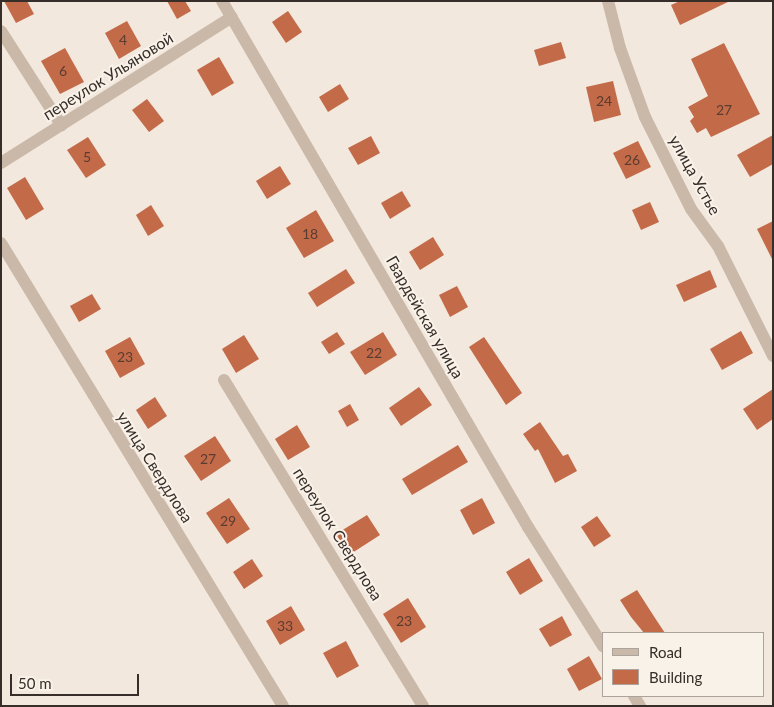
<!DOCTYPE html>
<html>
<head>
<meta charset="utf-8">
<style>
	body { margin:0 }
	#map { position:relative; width:774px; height:707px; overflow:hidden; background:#f2e8dd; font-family:Lato,sans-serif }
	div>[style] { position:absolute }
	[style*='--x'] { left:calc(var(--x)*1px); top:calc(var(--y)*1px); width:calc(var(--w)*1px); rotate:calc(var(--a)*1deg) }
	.building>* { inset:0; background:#c36a49 }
	.minor>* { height:12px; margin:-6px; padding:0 6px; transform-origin:6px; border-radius:6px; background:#cab9a9 }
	span { translate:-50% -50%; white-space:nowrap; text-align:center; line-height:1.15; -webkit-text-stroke:4px #f9f2e9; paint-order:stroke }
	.number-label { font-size:14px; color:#5a3c31 }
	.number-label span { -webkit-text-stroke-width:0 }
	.street-label { font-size:16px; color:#372d29 }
	.frame { position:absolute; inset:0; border:2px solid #372d29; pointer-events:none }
	.legend { position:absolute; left:602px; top:632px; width:162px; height:65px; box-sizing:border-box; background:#f9f2e9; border:1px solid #aba39c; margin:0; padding:6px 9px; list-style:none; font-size:15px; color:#372d29 }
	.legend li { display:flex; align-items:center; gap:10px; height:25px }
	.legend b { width:25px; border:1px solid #aba39c }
	.scale { position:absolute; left:10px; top:674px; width:129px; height:22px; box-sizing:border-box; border:2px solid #372d29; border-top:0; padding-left:6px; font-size:15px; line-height:18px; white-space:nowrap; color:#372d29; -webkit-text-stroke:4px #f9f2e9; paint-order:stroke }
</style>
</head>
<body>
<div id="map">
	<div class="building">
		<i style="clip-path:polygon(4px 1px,27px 1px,34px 14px,16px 23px)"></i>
		<i style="clip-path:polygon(167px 1px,185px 1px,191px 11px,177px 19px)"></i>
		<i style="clip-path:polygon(680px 1px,730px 1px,680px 25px,671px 5px)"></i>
		<i style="clip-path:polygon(288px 11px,302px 32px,286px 43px,272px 22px)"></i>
		<i style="clip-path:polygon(127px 21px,141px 46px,119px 59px,105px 33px)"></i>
		<i style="clip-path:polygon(561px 42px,566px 58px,539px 66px,534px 50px)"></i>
		<i style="clip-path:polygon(724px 43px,760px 114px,711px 137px,706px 128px,697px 133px,690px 121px,694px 117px,688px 107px,708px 96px,691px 59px)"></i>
		<i style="clip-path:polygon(65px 48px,84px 82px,60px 94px,41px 61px)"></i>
		<i style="clip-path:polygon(219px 57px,234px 83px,212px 96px,197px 70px)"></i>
		<i style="clip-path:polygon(613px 81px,621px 115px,594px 122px,586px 87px)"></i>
		<i style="clip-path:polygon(340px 84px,349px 99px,328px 112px,319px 97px)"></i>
		<i style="clip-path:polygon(147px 99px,164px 121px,149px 132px,132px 110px)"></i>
		<i style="clip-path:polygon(773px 135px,773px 164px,750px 177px,737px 155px)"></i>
		<i style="clip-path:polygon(371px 136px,380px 153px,358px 165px,348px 148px)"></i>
		<i style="clip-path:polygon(88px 137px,106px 165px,86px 178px,67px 150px)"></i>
		<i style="clip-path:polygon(638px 141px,651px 167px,626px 179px,613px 153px)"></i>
		<i style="clip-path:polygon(280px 166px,291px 184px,267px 199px,256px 181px)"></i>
		<i style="clip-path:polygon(25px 177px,44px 209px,26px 220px,7px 188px)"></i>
		<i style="clip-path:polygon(402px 191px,411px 206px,390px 219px,381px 203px)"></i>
		<i style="clip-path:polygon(650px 202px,659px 222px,641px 230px,632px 210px)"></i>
		<i style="clip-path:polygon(151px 205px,164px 226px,148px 236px,136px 215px)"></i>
		<i style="clip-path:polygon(316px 210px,334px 241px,304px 258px,286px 228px)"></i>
		<i style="clip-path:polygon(773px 221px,773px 261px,757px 229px)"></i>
		<i style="clip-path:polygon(433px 237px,444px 255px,420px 270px,409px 252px)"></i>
		<i style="clip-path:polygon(346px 269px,355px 283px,317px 307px,308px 293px)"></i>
		<i style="clip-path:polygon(710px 270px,717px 287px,684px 302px,676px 285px)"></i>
		<i style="clip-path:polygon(457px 286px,468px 307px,450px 317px,439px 295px)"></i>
		<i style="clip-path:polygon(92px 294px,101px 309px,79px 322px,70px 306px)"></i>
		<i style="clip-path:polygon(741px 331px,753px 353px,722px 370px,710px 349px)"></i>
		<i style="clip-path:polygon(337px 332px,345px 344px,329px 354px,321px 342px)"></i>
		<i style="clip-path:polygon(383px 332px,397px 355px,365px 375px,350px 352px)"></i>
		<i style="clip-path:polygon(244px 335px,259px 359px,236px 373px,222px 349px)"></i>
		<i style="clip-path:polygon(130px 337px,145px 364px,120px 378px,105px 351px)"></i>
		<i style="clip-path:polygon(484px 337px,522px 393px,506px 405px,469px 347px)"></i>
		<i style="clip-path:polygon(419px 387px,432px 405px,401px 426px,389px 408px)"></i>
		<i style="clip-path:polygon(773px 389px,773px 419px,757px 430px,743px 409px)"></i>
		<i style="clip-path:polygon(155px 397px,167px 416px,148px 429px,136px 410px)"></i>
		<i style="clip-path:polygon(350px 404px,359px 420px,347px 427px,338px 411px)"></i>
		<i style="clip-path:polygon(540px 422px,563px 456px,568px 454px,577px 471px,555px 483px,538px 449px,535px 451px,523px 434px)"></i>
		<i style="clip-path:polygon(297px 425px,310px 447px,288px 460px,275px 439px)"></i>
		<i style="clip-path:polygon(215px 436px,231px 461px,201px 481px,184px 456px)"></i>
		<i style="clip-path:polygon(458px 445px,468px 462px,412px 495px,402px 479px)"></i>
		<i style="clip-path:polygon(229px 498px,250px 529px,227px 544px,206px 513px)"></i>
		<i style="clip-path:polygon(482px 498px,495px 523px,473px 535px,460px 510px)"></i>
		<i style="clip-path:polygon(367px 515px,380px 535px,349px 555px,336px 534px)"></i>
		<i style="clip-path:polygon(597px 516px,611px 536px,594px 547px,581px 527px)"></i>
		<i style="clip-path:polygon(529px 558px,543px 581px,520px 595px,506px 572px)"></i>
		<i style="clip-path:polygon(252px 559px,263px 576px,244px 589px,233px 572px)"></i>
		<i style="clip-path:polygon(637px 590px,655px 618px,665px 633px,644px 633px,631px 617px,620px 600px)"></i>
		<i style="clip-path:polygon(408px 598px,426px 627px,401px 643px,383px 614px)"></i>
		<i style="clip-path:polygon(291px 606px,305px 630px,280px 645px,266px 621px)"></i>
		<i style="clip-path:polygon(562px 616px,572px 635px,550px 647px,539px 629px)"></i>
		<i style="clip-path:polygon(346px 641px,359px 666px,337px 678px,323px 653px)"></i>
		<i style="clip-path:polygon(589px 656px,602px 679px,579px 691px,567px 669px)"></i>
	</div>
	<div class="minor">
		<i style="--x:222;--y:1;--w:609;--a:59.81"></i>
		<i style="--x:528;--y:527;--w:141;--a:57.8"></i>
		<i style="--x:608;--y:1;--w:49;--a:75.7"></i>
		<i style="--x:620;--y:48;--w:73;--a:70.1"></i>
		<i style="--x:645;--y:117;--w:103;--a:63.4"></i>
		<i style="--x:691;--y:209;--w:46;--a:53.9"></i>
		<i style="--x:718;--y:246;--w:123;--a:63.4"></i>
		<i style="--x:1;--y:31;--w:112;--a:57.4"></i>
		<i style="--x:1;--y:163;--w:273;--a:-32.3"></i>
		<i style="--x:1;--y:243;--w:542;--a:58.66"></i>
		<i style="--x:224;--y:380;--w:382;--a:58.6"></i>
		<i style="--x:634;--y:696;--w:12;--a:59"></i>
	</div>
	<div class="number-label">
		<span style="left:123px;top:40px">4</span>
		<span style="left:63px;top:71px">6</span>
		<span style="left:604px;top:101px">24</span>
		<span style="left:724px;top:110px">27</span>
		<span style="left:87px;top:157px">5</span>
		<span style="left:632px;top:160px">26</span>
		<span style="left:310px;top:234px">18</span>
		<span style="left:374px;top:353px">22</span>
		<span style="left:125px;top:357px">23</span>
		<span style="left:208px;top:459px">27</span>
		<span style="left:228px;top:521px">29</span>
		<span style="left:404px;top:621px">23</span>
		<span style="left:285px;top:626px">33</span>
	</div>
	<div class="street-label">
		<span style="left:108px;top:76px;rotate:-32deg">переулок Ульяновой</span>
		<span style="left:695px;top:175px;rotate:61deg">улица Устье</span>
		<span style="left:425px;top:317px;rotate:60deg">Гвардейская улица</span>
		<span style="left:155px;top:467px;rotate:58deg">улица Свердлова</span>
		<span style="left:338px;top:534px;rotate:58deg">переулок Свердлова</span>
	</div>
	<div class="frame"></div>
	<ul class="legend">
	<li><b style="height:6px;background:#cab9a9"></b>Road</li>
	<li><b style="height:14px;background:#c36a49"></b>Building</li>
	</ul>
	<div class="scale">50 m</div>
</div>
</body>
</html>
